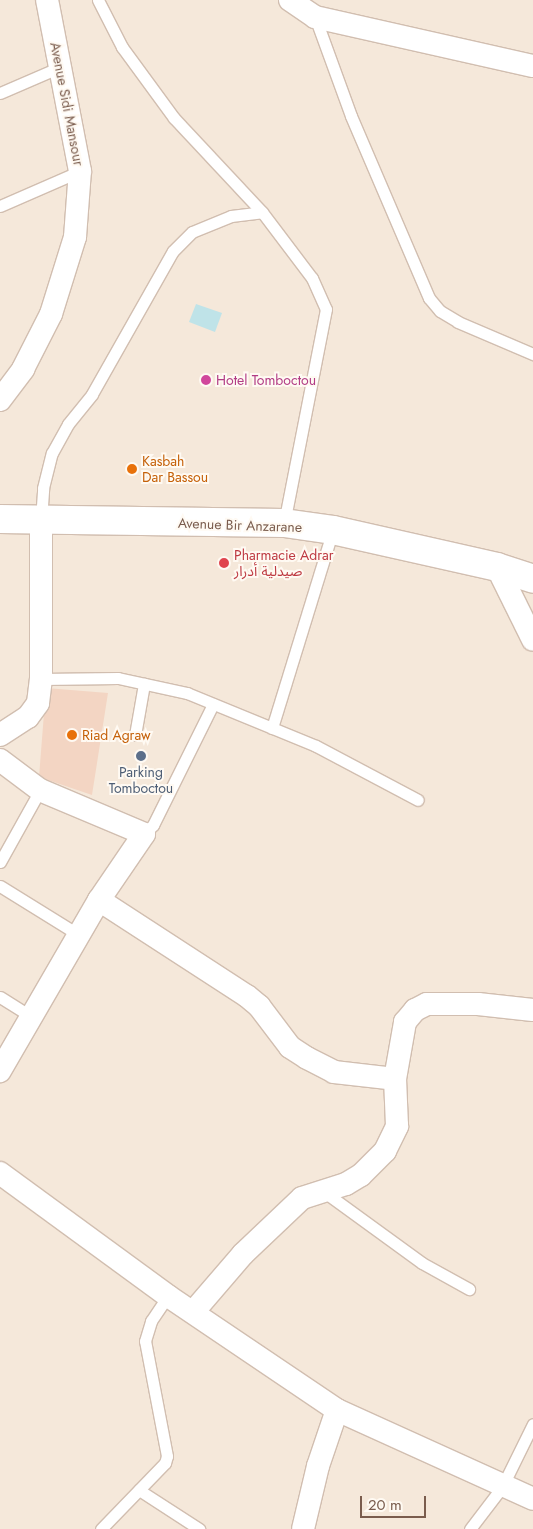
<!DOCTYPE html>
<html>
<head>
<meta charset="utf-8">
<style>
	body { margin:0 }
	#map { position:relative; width:533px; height:1529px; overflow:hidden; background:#fdf6ec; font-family:Jost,"Noto Sans Arabic",sans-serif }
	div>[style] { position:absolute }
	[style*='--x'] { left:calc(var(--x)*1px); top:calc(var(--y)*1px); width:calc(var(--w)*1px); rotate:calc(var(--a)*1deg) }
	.residential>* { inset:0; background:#f5e8da }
	.water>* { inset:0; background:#bfe3e8 }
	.building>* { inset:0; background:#f3d5c3 }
	.roads { filter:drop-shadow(1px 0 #d1beb0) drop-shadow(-1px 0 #d1beb0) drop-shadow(0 1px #d1beb0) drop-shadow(0 -1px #d1beb0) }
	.service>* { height:11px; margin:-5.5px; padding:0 5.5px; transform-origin:5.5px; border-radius:5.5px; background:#fff }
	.minor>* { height:22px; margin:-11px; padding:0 11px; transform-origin:11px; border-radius:11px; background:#fff }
	.tertiary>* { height:28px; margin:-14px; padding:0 14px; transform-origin:14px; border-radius:14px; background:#fff }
	.dots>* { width:14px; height:14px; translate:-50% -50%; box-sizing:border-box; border:2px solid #fffaf3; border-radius:50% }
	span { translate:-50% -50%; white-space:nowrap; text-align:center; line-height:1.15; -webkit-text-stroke:4px #fffaf3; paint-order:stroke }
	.street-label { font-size:14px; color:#7a5c4d }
	.hotel-label { font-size:14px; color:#b23c85 }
	.left { translate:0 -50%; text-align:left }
	.food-label { font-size:14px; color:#c56008 }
	.health-label { font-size:14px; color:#be3a42 }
	.service-label { font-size:14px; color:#4e5e75 }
	.scale { position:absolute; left:360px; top:1496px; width:66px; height:22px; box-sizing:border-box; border:2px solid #7a5c4d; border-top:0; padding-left:6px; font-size:15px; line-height:18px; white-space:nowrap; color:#7a5c4d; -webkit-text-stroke:4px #fffaf3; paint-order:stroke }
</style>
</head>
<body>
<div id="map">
	<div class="residential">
		<i style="clip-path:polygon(0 0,533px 0,533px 1529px,0 1529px)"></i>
	</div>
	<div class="water">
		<i style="clip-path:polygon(196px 304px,222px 313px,215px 332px,189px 322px)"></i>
	</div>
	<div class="building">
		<i style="clip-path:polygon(46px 688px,108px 693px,92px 795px,39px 777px)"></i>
	</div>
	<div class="roads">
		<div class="service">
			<i style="--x:98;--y:0;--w:53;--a:62.9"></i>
			<i style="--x:122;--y:47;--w:88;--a:53.8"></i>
			<i style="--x:174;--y:118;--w:129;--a:46.9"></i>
			<i style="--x:262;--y:212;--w:83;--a:52.9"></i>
			<i style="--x:312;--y:278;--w:34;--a:66"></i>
			<i style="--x:326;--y:309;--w:218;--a:101.1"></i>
			<i style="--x:315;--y:17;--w:105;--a:70"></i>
			<i style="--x:351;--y:116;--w:198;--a:66.8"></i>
			<i style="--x:429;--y:298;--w:17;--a:50"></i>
			<i style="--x:440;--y:311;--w:21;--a:31"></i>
			<i style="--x:458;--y:322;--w:82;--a:23.1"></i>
			<i style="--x:0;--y:93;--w:65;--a:-23.4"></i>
			<i style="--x:0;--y:206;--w:87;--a:-23.6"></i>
			<i style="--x:41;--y:520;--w:32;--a:-86"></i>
			<i style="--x:43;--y:488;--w:36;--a:-76"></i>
			<i style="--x:52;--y:453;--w:33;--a:-61"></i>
			<i style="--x:68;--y:424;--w:38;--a:-51"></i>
			<i style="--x:92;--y:394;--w:164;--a:-60.5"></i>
			<i style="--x:173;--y:251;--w:27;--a:-45"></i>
			<i style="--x:192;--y:232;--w:42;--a:-22.3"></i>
			<i style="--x:231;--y:216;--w:31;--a:-7"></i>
			<i style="--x:41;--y:679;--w:77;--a:-0.7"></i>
			<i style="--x:118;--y:678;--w:71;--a:12.3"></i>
			<i style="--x:187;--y:693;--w:139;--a:22.3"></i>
			<i style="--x:316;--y:746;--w:115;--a:27.9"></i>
			<i style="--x:272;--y:728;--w:207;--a:-72.9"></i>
			<i style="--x:135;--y:735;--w:52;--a:-80"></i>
			<i style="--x:144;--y:834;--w:13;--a:-45"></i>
			<i style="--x:153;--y:825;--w:135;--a:-63.6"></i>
			<i style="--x:0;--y:862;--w:82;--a:-60.9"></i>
			<i style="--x:0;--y:886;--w:93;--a:31.8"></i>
			<i style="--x:0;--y:997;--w:36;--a:32"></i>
			<i style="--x:323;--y:1191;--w:122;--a:36"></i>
			<i style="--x:422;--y:1263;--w:54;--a:29"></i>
			<i style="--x:139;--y:1490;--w:72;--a:33"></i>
			<i style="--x:101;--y:1529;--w:92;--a:-45.9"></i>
			<i style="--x:165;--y:1463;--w:7;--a:-74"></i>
			<i style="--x:167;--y:1456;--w:117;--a:-100.8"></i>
			<i style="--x:145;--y:1341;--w:21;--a:-73"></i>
			<i style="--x:151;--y:1321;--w:30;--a:-56"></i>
			<i style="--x:470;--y:1529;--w:53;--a:-52.7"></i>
			<i style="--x:502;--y:1487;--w:70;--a:-63.8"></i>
		</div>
		<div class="minor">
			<i style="--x:290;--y:0;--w:30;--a:34"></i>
			<i style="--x:315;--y:17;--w:223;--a:12.7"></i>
			<i style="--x:0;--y:400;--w:39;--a:-53"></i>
			<i style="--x:23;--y:369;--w:62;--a:-63"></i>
			<i style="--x:51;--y:314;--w:81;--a:-72.7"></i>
			<i style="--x:75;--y:237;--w:66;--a:-85.7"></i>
			<i style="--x:80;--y:171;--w:174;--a:-100.9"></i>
			<i style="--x:497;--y:567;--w:81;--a:63.7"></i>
			<i style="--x:0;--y:735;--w:33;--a:-33"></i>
			<i style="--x:28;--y:717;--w:17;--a:-54"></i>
			<i style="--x:38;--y:703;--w:24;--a:-83"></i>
			<i style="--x:41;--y:679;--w:159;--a:-90"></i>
			<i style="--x:0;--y:760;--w:50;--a:36.9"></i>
			<i style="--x:40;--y:790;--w:113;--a:22.9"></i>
			<i style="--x:144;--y:834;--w:80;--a:124.3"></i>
			<i style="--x:99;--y:900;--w:198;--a:120.1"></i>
			<i style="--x:99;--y:900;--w:176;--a:33"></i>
			<i style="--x:247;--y:996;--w:16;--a:40"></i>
			<i style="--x:259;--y:1006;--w:51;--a:52.9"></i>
			<i style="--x:290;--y:1047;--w:20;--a:33"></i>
			<i style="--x:307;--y:1058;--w:30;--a:27"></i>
			<i style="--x:334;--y:1072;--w:61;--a:6.5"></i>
			<i style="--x:0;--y:1173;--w:208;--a:36.2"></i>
			<i style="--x:168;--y:1296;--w:204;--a:34"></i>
			<i style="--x:337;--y:1410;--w:215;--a:24.4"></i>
			<i style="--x:194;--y:1311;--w:75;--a:-49.3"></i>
			<i style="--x:243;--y:1254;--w:81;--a:-43.5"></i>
			<i style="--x:302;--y:1198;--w:46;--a:-17.7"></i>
			<i style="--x:346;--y:1184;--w:17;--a:-31"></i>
			<i style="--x:361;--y:1175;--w:34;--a:-45"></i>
			<i style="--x:385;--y:1151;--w:28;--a:-64"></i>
			<i style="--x:397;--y:1126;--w:47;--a:-92.4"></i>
			<i style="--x:395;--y:1079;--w:58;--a:-80"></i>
			<i style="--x:405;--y:1022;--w:16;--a:-50"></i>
			<i style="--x:415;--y:1010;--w:13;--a:-27"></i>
			<i style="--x:427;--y:1004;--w:51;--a:0"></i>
			<i style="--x:478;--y:1004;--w:55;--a:6.2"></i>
			<i style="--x:303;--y:1529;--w:65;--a:-76.6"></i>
			<i style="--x:318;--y:1466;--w:59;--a:-71.3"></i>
		</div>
		<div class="tertiary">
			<i style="--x:0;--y:519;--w:284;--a:0.8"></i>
			<i style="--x:284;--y:523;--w:49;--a:8.1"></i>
			<i style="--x:333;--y:530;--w:168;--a:12.7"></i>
			<i style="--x:497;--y:567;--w:38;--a:18"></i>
		</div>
	</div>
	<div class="dots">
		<i style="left:206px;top:380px;background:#d1479c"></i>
		<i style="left:132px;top:469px;background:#e8710a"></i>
		<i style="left:224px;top:563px;background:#e0444e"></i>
		<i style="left:72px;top:735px;background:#e8710a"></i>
		<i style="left:141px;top:756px;background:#5c6f8a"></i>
	</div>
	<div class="street-label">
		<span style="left:67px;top:104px;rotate:79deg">Avenue Sidi Mansour</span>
		<span style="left:240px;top:525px;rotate:2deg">Avenue Bir Anzarane</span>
	</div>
	<div class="hotel-label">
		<span class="left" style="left:216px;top:380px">Hotel Tomboctou</span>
	</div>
	<div class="food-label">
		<span class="left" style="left:142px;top:469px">Kasbah<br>Dar Bassou</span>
		<span class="left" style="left:82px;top:735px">Riad Agraw</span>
	</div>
	<div class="health-label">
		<span class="left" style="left:234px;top:563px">Pharmacie Adrar<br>صيدلية أدرار</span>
	</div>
	<div class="service-label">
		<span style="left:141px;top:780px">Parking<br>Tomboctou</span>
	</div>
	<div class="scale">20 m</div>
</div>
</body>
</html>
